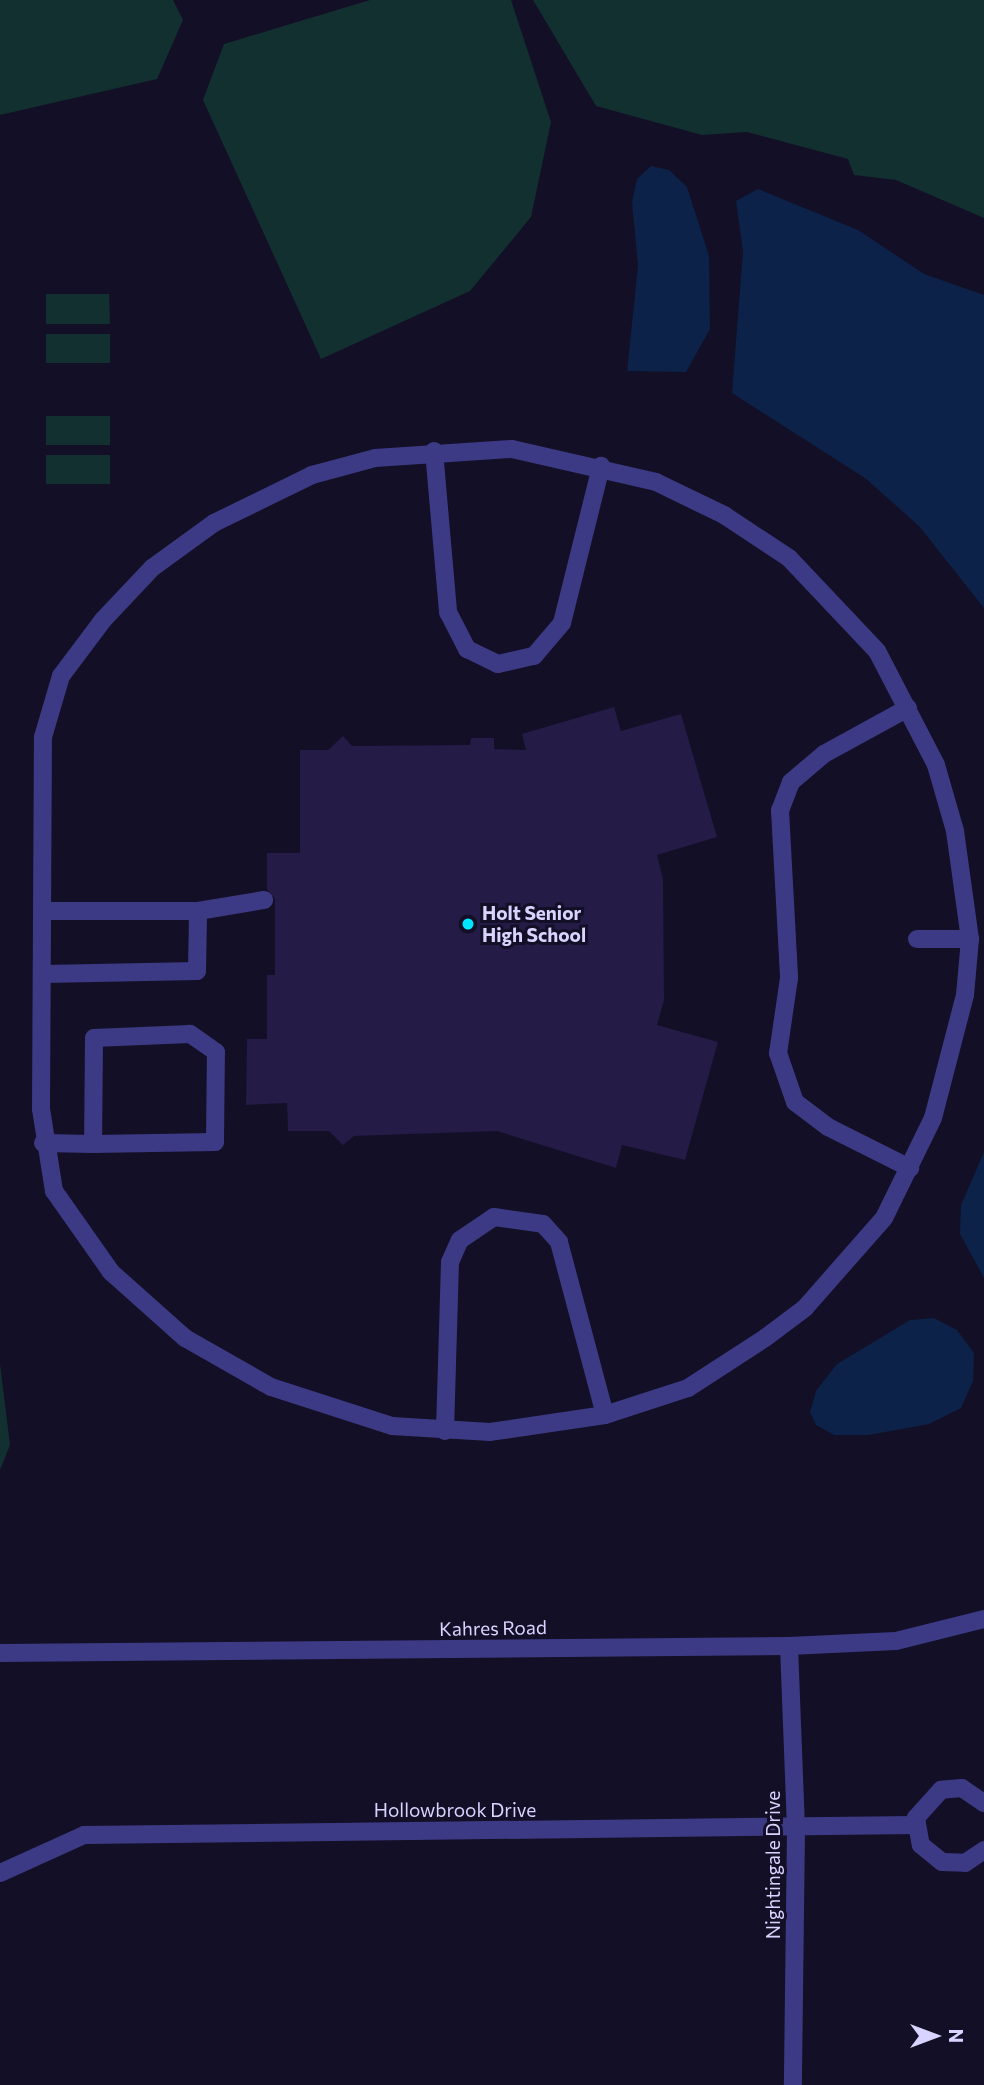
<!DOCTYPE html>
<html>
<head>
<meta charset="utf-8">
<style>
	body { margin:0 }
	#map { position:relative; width:984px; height:2085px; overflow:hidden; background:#130f26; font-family:Commissioner,sans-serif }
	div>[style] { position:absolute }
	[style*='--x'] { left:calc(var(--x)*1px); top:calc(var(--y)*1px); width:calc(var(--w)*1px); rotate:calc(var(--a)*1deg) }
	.green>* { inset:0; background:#12302f }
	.water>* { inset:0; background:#0c2248 }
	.building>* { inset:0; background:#241b47 }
	.minor>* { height:18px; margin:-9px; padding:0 9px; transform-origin:9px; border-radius:9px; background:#3d3a85 }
	.dots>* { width:19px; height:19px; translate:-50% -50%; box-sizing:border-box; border:4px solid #130f26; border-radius:50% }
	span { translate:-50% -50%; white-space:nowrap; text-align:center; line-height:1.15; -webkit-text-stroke:6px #130f26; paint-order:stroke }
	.poi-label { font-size:19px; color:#d9d4ff; font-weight:700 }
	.left { translate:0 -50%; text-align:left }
	.street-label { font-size:19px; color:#d9d4ff }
	.north { position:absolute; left:900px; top:2001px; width:70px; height:70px; -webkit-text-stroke:5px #130f26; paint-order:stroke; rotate:90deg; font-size:19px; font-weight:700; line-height:28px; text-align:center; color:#d9d4ff }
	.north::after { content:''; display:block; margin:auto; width:24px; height:32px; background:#d9d4ff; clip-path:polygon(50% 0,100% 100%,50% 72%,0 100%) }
</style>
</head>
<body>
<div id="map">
	<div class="green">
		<i style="clip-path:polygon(0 0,173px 0,183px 20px,157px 79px,0 115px)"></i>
		<i style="clip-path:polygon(370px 0,511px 0,551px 122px,531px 217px,470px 291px,321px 359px,203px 100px,224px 44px)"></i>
		<i style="clip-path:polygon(533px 0,984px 0,984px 218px,896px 180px,854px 175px,848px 159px,747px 132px,702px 135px,596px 106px)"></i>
		<i style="clip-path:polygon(46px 294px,109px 294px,110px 324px,46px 324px)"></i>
		<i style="clip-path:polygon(46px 334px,110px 334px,110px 363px,46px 363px)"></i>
		<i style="clip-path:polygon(46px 416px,110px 416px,110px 445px,46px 445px)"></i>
		<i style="clip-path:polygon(46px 455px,110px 455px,110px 484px,46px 484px)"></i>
		<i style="clip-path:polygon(0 1364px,10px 1445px,0 1470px)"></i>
	</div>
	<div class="water">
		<i style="clip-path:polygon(651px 166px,669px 170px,687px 187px,709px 256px,710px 329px,686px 372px,627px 371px,638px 266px,632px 202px,637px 179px)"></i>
		<i style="clip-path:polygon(758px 189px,858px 230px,924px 274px,984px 295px,984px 608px,919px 526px,865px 478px,732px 393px,743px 251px,736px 201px)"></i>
		<i style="clip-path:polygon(984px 1152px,984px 1278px,960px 1234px,961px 1205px)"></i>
		<i style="clip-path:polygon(934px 1318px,957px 1330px,974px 1353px,973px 1381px,961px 1408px,929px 1424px,869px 1435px,834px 1435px,816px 1425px,810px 1412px,816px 1391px,837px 1364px,910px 1320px)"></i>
	</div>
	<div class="building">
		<i style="clip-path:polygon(614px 707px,621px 731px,681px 714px,717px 837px,657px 855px,663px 879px,664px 1000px,657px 1025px,718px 1042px,685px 1160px,622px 1145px,616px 1168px,497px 1131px,354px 1136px,343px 1145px,329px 1131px,288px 1131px,287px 1103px,246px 1105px,247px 1039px,267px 1039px,267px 975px,275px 975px,275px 899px,267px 889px,267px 853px,300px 853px,300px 750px,328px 750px,343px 736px,352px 746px,470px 745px,471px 738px,494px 738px,494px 749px,526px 750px,522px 734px)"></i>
	</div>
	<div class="minor">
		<i style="--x:512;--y:449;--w:148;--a:12.9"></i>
		<i style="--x:656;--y:482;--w:76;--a:25.9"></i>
		<i style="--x:724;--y:515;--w:78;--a:33.5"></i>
		<i style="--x:789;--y:558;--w:128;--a:46.6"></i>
		<i style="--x:877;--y:651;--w:128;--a:62.6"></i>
		<i style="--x:936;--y:765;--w:69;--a:73.9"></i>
		<i style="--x:955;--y:831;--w:109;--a:82.1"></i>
		<i style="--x:970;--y:939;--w:56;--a:95.1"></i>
		<i style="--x:965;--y:995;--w:127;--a:104.6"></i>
		<i style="--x:933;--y:1118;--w:111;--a:116.1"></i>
		<i style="--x:884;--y:1218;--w:120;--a:131.3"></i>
		<i style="--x:805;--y:1308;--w:50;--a:143.1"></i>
		<i style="--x:765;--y:1338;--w:92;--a:147"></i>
		<i style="--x:688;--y:1388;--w:87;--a:162"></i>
		<i style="--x:605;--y:1415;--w:116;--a:171.6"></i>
		<i style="--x:490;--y:1432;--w:98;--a:-176.5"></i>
		<i style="--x:392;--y:1426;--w:127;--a:-162.1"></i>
		<i style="--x:271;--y:1387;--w:99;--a:-150.3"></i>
		<i style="--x:185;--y:1338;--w:99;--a:-138.3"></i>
		<i style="--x:111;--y:1272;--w:99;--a:-125.1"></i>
		<i style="--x:54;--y:1191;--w:83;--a:-99"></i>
		<i style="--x:41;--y:1109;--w:372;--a:-89.7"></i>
		<i style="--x:43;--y:737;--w:64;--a:-73.6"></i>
		<i style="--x:61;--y:676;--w:70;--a:-53.1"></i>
		<i style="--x:103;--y:620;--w:71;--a:-46.7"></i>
		<i style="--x:152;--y:568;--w:77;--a:-36"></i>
		<i style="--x:214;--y:523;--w:109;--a:-26.1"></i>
		<i style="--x:312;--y:475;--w:65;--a:-15.1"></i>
		<i style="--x:375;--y:458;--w:137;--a:-3.8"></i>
		<i style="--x:434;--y:451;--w:162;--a:85"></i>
		<i style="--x:448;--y:612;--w:42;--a:62.8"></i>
		<i style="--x:467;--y:649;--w:34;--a:26"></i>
		<i style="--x:498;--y:664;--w:37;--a:-13"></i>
		<i style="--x:534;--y:656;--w:43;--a:-49.7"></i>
		<i style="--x:562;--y:623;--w:162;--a:-76"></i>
		<i style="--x:908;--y:708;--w:96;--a:151.3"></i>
		<i style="--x:824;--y:754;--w:43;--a:139.7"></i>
		<i style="--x:791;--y:782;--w:30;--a:111"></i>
		<i style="--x:780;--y:810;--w:168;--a:86.9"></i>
		<i style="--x:789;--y:978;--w:76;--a:98.3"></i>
		<i style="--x:778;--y:1053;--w:52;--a:70.9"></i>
		<i style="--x:795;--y:1102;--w:41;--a:37.1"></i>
		<i style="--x:828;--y:1127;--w:92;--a:26.6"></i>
		<i style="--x:42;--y:911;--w:156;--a:0"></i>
		<i style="--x:198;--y:911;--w:67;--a:-9.5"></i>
		<i style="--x:917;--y:939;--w:53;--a:0"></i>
		<i style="--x:43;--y:974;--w:154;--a:-1.1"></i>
		<i style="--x:197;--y:971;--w:60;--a:-89"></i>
		<i style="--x:43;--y:1143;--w:50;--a:1.1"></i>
		<i style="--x:93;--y:1144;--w:122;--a:-0.9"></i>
		<i style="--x:215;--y:1142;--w:90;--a:-89.4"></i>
		<i style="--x:216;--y:1052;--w:32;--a:-145"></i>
		<i style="--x:190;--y:1034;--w:96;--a:177.6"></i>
		<i style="--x:94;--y:1038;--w:106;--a:90.5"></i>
		<i style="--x:445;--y:1431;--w:169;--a:-88.3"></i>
		<i style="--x:450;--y:1262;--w:24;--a:-66"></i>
		<i style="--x:460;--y:1240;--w:41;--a:-34.1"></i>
		<i style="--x:494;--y:1217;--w:49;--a:8.1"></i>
		<i style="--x:543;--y:1224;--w:24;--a:48"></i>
		<i style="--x:559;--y:1242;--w:179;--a:75.1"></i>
		<i style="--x:789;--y:1646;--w:183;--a:87.8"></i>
		<i style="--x:796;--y:1829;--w:256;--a:90.7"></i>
		<i style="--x:0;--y:1653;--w:789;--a:-0.51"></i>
		<i style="--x:789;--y:1646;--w:107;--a:-2.7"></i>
		<i style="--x:896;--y:1641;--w:91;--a:-14"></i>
		<i style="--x:984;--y:1803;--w:27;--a:-146"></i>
		<i style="--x:962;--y:1788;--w:21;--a:175"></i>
		<i style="--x:941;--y:1790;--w:38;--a:132"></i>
		<i style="--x:916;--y:1818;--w:27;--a:80"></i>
		<i style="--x:921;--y:1845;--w:27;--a:39"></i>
		<i style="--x:942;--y:1862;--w:23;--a:2"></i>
		<i style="--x:965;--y:1863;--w:23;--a:-34"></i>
		<i style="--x:0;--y:1873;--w:92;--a:-24.3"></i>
		<i style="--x:84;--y:1835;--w:832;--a:-0.69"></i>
	</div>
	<div class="dots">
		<i style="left:468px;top:924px;background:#00e5ff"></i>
	</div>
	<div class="poi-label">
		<span class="left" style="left:482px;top:924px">Holt Senior<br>High School</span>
	</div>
	<div class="street-label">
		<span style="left:493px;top:1628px;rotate:-1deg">Kahres Road</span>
		<span style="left:455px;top:1810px">Hollowbrook Drive</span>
		<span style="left:773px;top:1865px;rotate:-90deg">Nightingale Drive</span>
	</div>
	<div class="north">N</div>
</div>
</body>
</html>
